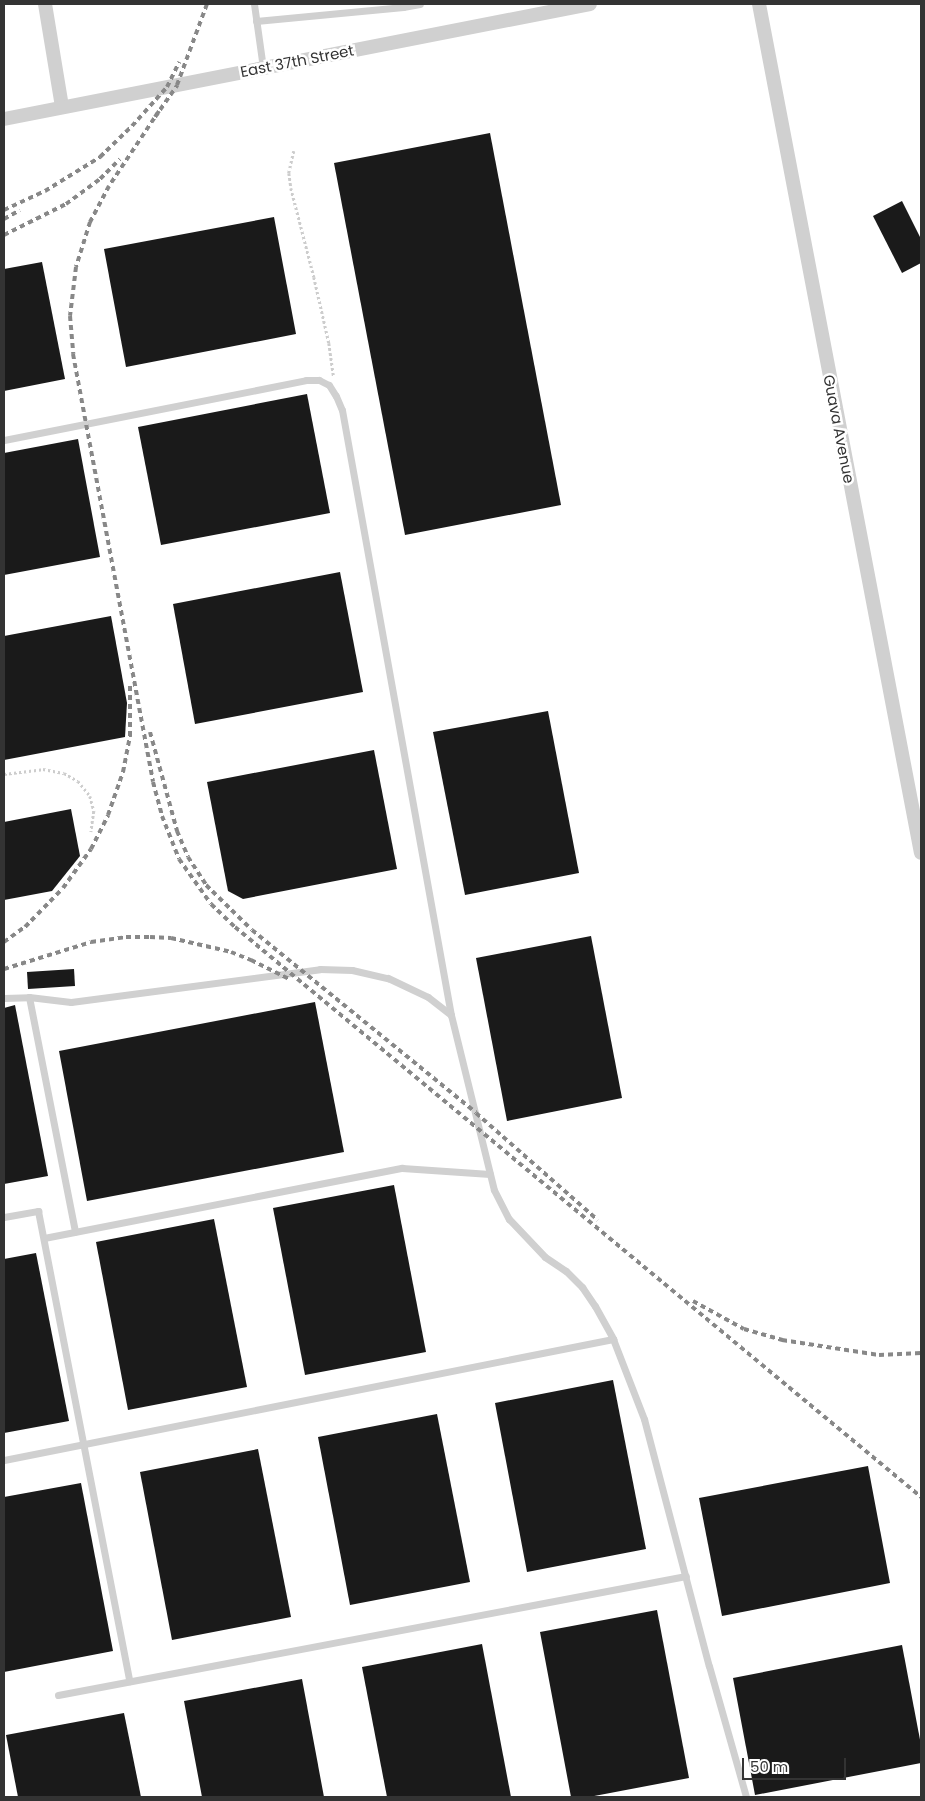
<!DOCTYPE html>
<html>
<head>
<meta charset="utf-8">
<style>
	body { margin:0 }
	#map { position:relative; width:925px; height:1801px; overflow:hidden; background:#fff; font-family:Poppins,sans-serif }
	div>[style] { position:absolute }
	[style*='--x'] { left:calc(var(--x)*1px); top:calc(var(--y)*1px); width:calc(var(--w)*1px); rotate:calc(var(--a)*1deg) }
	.building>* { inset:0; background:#1a1a1a }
	.path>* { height:2.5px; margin-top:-1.25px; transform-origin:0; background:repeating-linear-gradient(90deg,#cdcdcd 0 2.5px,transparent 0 5px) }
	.service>* { height:7px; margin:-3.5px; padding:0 3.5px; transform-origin:3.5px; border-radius:3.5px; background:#d0d0d0 }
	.minor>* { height:14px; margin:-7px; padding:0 7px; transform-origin:7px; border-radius:7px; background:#d0d0d0 }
	.rail>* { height:4px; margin-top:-2px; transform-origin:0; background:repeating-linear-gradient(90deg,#888 0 5px,transparent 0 9px) }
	span { translate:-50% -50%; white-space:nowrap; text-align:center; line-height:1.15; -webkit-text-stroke:5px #fff; paint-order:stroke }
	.street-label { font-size:15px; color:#333 }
	.frame { position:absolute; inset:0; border:5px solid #333; pointer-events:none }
	.scale { position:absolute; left:742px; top:1758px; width:104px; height:22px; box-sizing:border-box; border:2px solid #333; border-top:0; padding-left:6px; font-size:15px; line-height:18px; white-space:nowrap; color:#333; -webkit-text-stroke:4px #fff; paint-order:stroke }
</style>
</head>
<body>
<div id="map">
	<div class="building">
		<i style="clip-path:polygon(490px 133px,561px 505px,405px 535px,334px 163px)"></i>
		<i style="clip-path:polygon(902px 201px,921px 239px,921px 263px,902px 273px,873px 216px)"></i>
		<i style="clip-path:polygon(274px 217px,296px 334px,126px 367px,104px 249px)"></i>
		<i style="clip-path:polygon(42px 262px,65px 379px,4px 391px,4px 269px)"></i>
		<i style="clip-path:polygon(307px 394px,330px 513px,161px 545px,138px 427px)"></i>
		<i style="clip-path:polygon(78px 439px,100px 557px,4px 575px,4px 453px)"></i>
		<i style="clip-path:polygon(340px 572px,363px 692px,195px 724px,173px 604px)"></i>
		<i style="clip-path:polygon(111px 616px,127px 703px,125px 737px,4px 760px,4px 636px)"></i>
		<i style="clip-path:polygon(548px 711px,579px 873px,465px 895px,433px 732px)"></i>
		<i style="clip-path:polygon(374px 750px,397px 869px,243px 899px,228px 891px,207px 782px)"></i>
		<i style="clip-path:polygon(71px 809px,80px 856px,52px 891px,4px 900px,4px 822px)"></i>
		<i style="clip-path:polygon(591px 936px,622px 1098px,507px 1121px,476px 958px)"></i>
		<i style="clip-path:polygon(74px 969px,75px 986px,28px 989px,27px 972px)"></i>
		<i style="clip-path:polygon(315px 1002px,344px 1152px,87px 1201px,59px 1051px)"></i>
		<i style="clip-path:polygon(15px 1005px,48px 1176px,4px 1184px,4px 1008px)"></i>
		<i style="clip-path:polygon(394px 1185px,426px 1352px,305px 1375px,273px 1208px)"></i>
		<i style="clip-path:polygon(214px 1219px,247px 1387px,128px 1410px,96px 1242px)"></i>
		<i style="clip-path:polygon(36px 1253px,69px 1421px,4px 1433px,4px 1259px)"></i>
		<i style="clip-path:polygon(613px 1380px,646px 1549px,527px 1572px,495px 1403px)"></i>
		<i style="clip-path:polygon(437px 1414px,470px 1582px,350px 1605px,318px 1437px)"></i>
		<i style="clip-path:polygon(258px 1449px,291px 1617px,172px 1640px,140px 1472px)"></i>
		<i style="clip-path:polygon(868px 1466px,890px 1583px,722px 1616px,699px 1498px)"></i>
		<i style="clip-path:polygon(81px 1483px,113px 1651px,4px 1672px,4px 1497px)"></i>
		<i style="clip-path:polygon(657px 1610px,689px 1778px,589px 1797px,571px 1797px,540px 1632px)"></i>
		<i style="clip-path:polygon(482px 1644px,511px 1797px,387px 1797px,362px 1667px)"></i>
		<i style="clip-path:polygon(902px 1645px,921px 1745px,921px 1763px,755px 1795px,733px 1678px)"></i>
		<i style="clip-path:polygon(302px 1679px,324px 1797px,202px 1797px,184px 1701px)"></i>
		<i style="clip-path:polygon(124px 1713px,141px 1797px,18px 1797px,6px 1735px)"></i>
	</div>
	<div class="path">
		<i style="--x:294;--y:151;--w:23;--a:103"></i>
		<i style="--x:289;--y:173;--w:15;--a:82"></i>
		<i style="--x:291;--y:188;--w:92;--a:75.5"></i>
		<i style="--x:314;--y:277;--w:68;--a:77.2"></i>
		<i style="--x:329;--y:343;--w:34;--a:82"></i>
		<i style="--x:4;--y:774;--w:39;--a:-7"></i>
		<i style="--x:43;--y:769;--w:21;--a:11"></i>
		<i style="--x:64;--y:773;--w:16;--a:30"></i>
		<i style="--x:78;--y:781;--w:19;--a:51"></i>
		<i style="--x:90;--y:796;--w:16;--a:75"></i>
		<i style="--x:94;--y:811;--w:21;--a:98"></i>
	</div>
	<div class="service">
		<i style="--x:254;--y:4;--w:65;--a:82"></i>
		<i style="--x:256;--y:21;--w:148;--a:-5.4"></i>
		<i style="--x:403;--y:7;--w:17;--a:-10"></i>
		<i style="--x:4;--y:440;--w:308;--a:-11.2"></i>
		<i style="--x:306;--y:380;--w:13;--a:0"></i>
		<i style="--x:319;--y:380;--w:11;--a:27"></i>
		<i style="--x:329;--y:385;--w:13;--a:58"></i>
		<i style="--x:336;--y:396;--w:15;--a:67"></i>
		<i style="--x:342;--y:410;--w:615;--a:79.79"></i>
		<i style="--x:451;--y:1015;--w:180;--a:76.2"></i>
		<i style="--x:494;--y:1190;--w:33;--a:63"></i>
		<i style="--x:509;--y:1219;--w:52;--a:46.5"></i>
		<i style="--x:545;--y:1257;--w:25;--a:34"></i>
		<i style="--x:566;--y:1271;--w:23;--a:45"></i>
		<i style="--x:582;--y:1287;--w:23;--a:56"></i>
		<i style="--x:595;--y:1306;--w:38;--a:61"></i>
		<i style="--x:613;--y:1339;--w:86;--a:68.8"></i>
		<i style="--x:644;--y:1419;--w:255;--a:75.3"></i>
		<i style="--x:709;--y:1666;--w:136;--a:74.2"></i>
		<i style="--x:29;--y:997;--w:239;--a:78.9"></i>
		<i style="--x:4;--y:998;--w:25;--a:-2"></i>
		<i style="--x:29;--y:997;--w:42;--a:6.8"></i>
		<i style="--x:71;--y:1002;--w:251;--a:-7.5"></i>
		<i style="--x:320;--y:969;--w:32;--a:2"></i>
		<i style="--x:352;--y:970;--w:37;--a:13"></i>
		<i style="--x:388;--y:978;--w:44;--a:25.4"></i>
		<i style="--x:428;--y:997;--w:29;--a:38"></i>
		<i style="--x:4;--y:1217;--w:35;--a:-10"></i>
		<i style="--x:38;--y:1211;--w:479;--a:79"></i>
		<i style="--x:44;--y:1238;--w:365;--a:-11.1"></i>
		<i style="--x:402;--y:1168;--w:88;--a:3.9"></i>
		<i style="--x:4;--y:1460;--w:621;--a:-11.24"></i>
		<i style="--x:58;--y:1695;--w:639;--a:-10.73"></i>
	</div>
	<div class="minor">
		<i style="--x:45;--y:4;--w:104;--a:80.6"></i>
		<i style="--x:759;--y:4;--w:864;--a:79.2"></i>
		<i style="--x:4;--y:119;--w:597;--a:-11.1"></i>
	</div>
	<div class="rail">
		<i style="--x:159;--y:111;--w:90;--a:123.7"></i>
		<i style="--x:109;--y:186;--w:41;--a:117.8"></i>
		<i style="--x:90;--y:222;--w:47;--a:107.3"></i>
		<i style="--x:76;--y:267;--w:49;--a:97"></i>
		<i style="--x:70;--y:316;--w:38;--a:85"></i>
		<i style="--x:73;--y:354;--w:435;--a:79.4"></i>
		<i style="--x:153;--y:782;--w:35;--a:75"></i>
		<i style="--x:162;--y:816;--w:46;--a:68.4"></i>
		<i style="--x:179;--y:859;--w:55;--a:54.6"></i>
		<i style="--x:211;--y:904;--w:33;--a:44"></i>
		<i style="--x:235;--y:927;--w:892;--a:39.72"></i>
		<i style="--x:155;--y:117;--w:39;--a:-55"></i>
		<i style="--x:177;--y:85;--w:86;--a:-69.7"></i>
		<i style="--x:4;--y:210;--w:45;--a:-24.9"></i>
		<i style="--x:45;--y:191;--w:65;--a:-31.7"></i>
		<i style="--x:100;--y:157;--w:45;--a:-44.1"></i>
		<i style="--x:132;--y:126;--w:52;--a:-48.1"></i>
		<i style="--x:167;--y:87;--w:28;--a:-64"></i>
		<i style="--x:4;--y:219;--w:18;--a:-29"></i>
		<i style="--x:4;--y:235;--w:69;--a:-26.6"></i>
		<i style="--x:66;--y:204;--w:42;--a:-36.3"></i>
		<i style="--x:100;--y:179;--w:28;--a:-45"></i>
		<i style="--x:150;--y:732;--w:103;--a:74.7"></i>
		<i style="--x:177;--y:831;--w:28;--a:67"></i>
		<i style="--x:188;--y:857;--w:33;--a:57"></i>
		<i style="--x:206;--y:885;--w:64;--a:44.4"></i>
		<i style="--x:252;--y:930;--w:289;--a:39.2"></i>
		<i style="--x:476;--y:1113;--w:162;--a:41.3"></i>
		<i style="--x:4;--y:942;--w:26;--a:-36"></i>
		<i style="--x:25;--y:927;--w:54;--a:-45.7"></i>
		<i style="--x:63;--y:888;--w:48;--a:-54.3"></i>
		<i style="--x:91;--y:849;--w:38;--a:-63"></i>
		<i style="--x:108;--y:815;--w:46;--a:-70.8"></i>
		<i style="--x:123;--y:772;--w:37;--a:-79"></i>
		<i style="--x:130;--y:736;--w:51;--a:-90"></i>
		<i style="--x:4;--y:969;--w:91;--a:-17.2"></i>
		<i style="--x:91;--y:942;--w:35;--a:-8"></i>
		<i style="--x:126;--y:937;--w:24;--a:0"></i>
		<i style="--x:150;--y:937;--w:21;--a:3"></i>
		<i style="--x:171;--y:938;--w:62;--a:13.1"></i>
		<i style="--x:231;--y:952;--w:22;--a:22"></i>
		<i style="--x:251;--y:960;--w:42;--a:26.6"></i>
		<i style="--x:693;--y:1301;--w:58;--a:28.8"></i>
		<i style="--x:744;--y:1329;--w:40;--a:16"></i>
		<i style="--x:782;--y:1340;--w:98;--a:8.8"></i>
		<i style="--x:879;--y:1355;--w:42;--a:-2.7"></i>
	</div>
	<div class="street-label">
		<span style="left:297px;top:61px;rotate:-11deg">East 37th Street</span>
		<span style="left:839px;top:429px;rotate:79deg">Guava Avenue</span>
	</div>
	<div class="frame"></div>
	<div class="scale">50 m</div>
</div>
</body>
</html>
